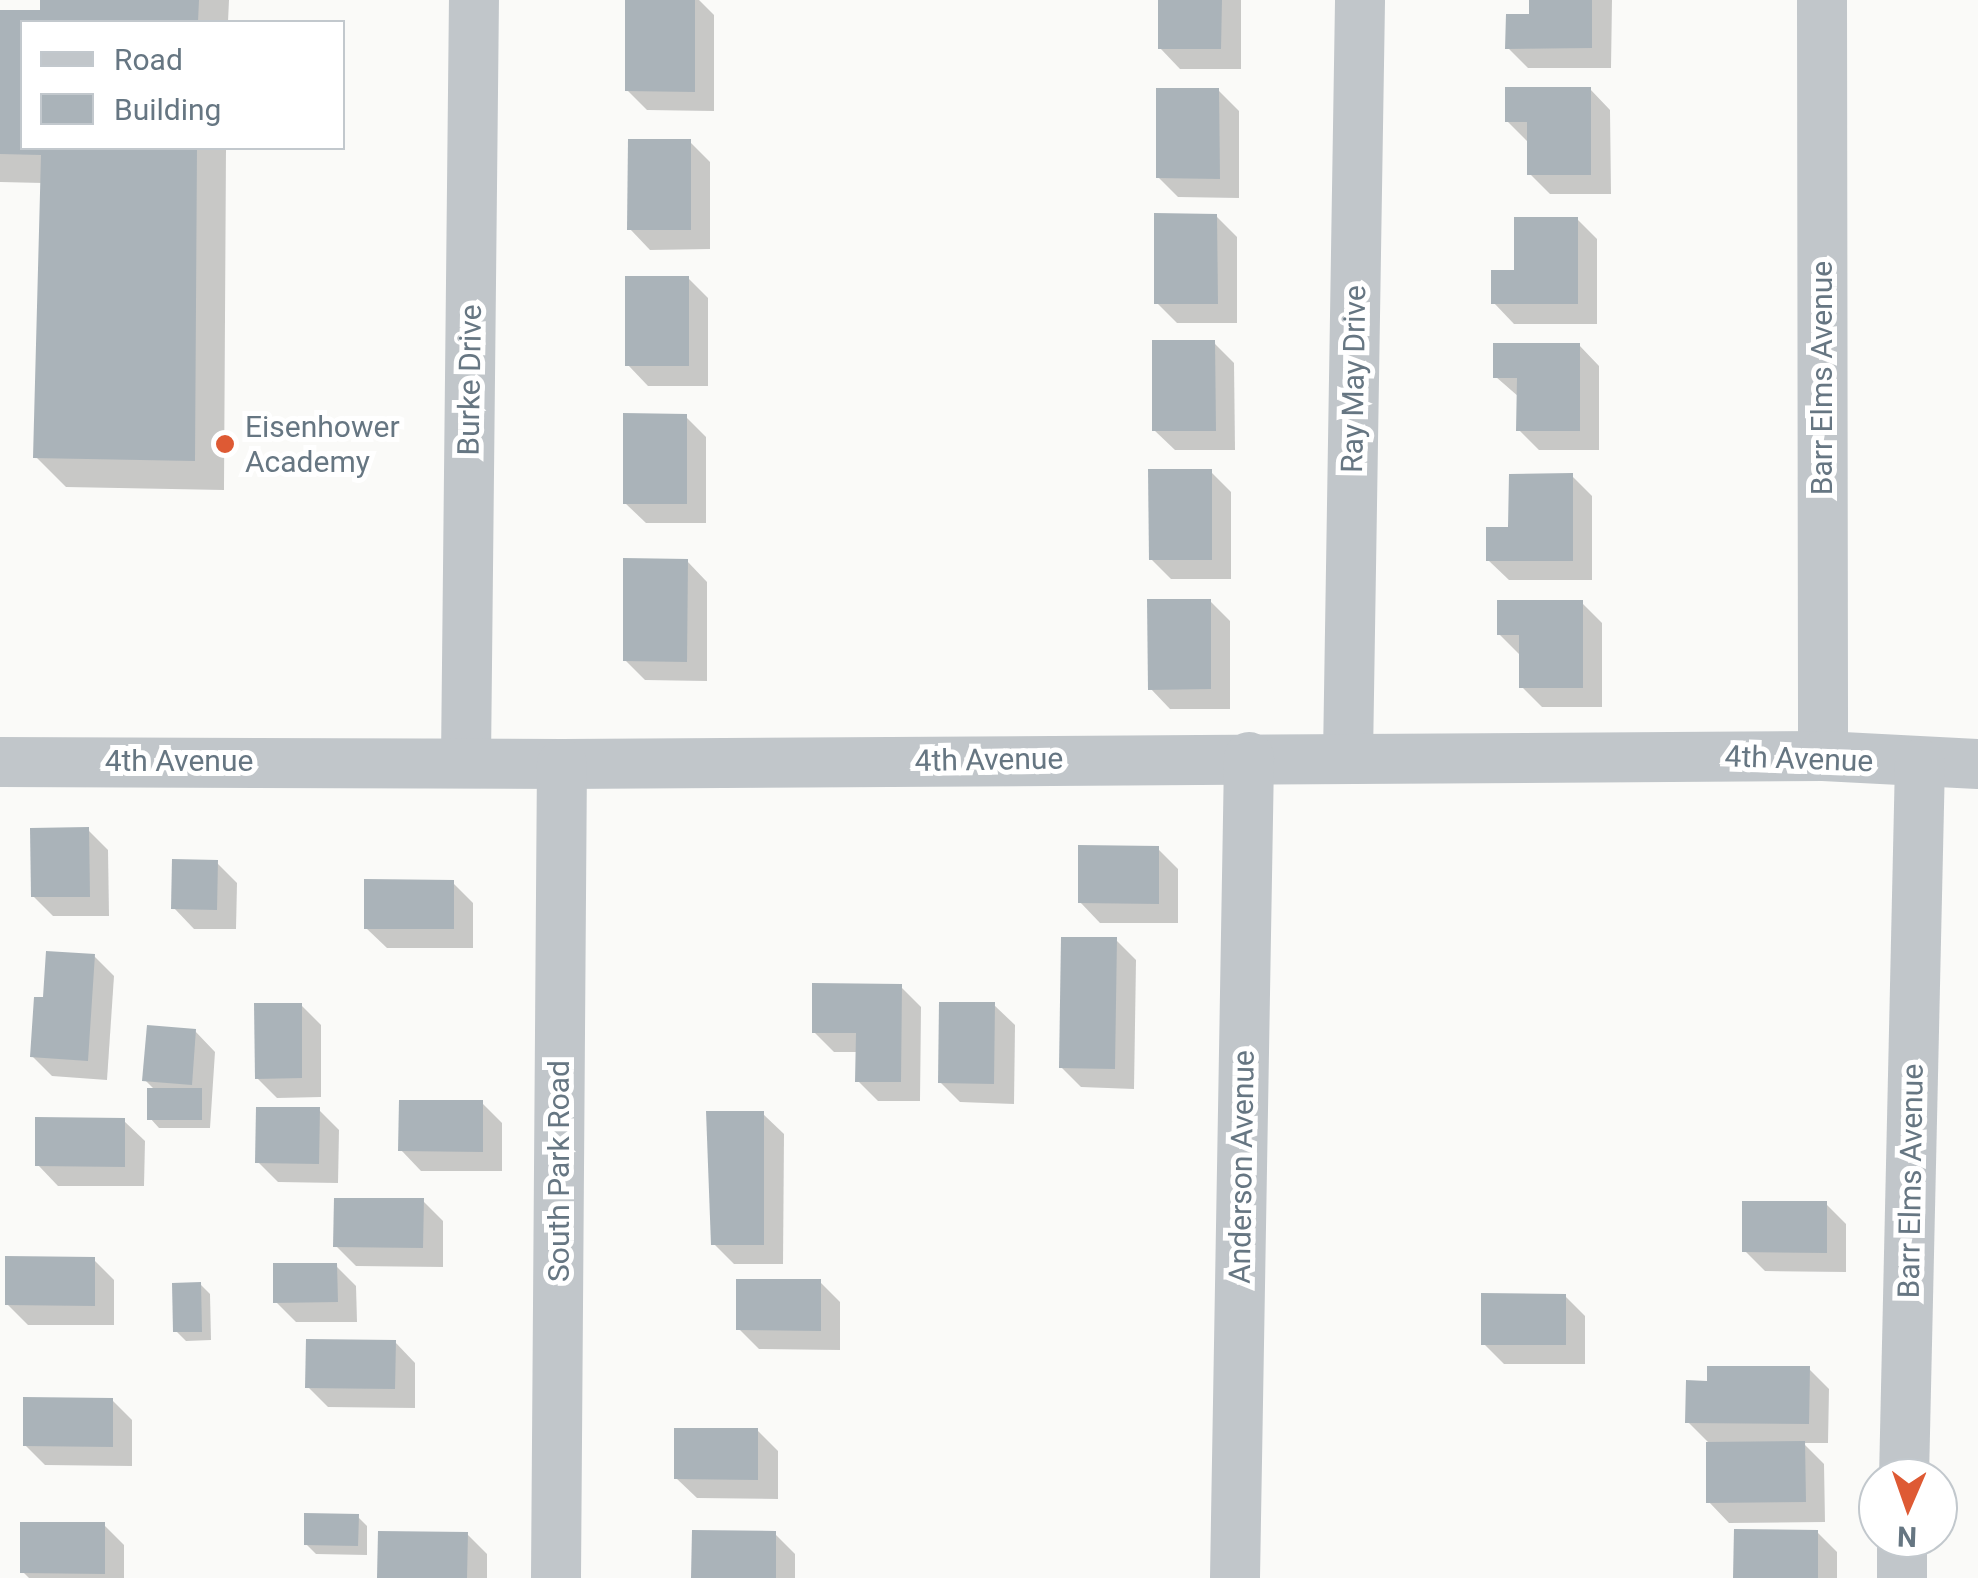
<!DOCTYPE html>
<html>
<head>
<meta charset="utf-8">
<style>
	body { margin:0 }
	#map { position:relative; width:1978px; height:1578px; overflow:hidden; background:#fafaf8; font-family:Roboto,sans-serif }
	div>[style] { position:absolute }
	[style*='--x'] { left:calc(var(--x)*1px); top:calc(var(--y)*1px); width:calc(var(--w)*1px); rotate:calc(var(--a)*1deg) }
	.shadow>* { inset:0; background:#0003 }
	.building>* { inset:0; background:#aab3b9 }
	.street>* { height:50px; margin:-25px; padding:0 25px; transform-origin:25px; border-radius:25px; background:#c1c6ca }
	.dots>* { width:28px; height:28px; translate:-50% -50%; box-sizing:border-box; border:5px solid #fff; border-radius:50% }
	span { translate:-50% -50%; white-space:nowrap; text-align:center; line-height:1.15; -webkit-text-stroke:10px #fff; paint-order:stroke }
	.street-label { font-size:30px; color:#667682 }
	.poi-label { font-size:30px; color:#667682 }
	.left { translate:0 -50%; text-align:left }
	.legend { position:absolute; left:20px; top:20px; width:325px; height:130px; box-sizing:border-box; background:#fff; border:2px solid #c2c8cd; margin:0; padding:12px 18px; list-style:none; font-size:30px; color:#667682 }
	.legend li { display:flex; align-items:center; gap:20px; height:50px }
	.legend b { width:50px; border:2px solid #c2c8cd }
	.north { position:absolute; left:1858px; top:1458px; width:100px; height:100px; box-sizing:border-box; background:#fff; border:2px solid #c2c8cd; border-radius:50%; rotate:182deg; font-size:28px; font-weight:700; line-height:40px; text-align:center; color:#667682 }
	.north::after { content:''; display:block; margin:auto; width:35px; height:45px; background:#de5a34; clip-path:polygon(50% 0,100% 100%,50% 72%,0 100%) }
</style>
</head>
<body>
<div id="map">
	<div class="shadow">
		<i style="clip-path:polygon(42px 0,229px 0,228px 22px,22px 22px,22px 148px,226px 148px,224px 490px,66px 487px,36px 457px,43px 183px,0 182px,0 12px,42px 12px)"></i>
		<i style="clip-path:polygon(628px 0,699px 0,714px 15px,714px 111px,647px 110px,627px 90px)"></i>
		<i style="clip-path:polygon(1160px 0,1241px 0,1241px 69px,1180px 69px,1160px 48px)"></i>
		<i style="clip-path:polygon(1531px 0,1612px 0,1611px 68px,1528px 68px,1508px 48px,1531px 16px)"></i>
		<i style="clip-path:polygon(1590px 89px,1610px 110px,1611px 194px,1550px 194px,1530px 174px,1527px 141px,1507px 121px)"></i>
		<i style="clip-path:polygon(1218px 90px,1239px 111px,1239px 198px,1178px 197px,1158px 177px)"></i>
		<i style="clip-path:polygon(690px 142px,710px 162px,710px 249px,650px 250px,630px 229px)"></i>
		<i style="clip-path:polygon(1216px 216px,1237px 237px,1237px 323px,1177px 323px,1157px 303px)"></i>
		<i style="clip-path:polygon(1577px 219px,1597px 239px,1597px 324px,1514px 324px,1494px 303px,1516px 272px)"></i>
		<i style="clip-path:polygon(688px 278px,708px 298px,708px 386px,648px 386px,628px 365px)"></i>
		<i style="clip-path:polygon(1214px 343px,1234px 363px,1235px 450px,1175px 450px,1154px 430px)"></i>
		<i style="clip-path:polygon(1579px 345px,1599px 366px,1599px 450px,1539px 450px,1519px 430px,1519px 397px,1496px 377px)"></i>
		<i style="clip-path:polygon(686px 417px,706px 437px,706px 523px,646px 523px,625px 503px)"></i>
		<i style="clip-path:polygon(1211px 472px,1231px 492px,1231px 579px,1171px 579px,1151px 559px)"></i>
		<i style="clip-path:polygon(1572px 476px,1592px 496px,1592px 580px,1509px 580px,1488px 560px)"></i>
		<i style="clip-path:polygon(687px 561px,707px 582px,707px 681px,645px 680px,625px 660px)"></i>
		<i style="clip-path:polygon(1210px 601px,1230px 621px,1230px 709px,1170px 709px,1150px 688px)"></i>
		<i style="clip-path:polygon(1582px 603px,1602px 623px,1602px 707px,1542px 707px,1522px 687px,1519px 654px,1499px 634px)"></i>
		<i style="clip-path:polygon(88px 830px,108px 850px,109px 916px,53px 916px,33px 896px)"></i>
		<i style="clip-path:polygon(1158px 849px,1178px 869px,1178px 923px,1100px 923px,1080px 902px)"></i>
		<i style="clip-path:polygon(217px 863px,237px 883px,236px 929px,194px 929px,174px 908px)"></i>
		<i style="clip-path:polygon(453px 883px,473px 903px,473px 948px,387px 948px,366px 928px)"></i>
		<i style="clip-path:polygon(1116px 940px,1136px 960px,1134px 1089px,1081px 1087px,1061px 1067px)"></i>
		<i style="clip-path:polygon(94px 956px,114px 976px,107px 1080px,52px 1076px,32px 1056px)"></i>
		<i style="clip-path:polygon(901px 987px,921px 1007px,920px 1101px,878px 1101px,858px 1081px,858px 1052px,834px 1052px,814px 1032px)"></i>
		<i style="clip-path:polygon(301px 1005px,321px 1025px,321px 1097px,277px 1098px,257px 1078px)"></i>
		<i style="clip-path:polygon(994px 1005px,1015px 1025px,1014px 1104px,960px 1102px,940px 1082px)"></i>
		<i style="clip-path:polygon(195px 1031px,215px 1052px,210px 1128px,159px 1128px,150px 1118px,156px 1091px,145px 1080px)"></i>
		<i style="clip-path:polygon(482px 1103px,502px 1123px,502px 1171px,421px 1171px,401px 1150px)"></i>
		<i style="clip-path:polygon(319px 1110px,339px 1130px,338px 1183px,278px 1182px,258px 1162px)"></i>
		<i style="clip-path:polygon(763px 1114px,784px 1134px,783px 1264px,734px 1264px,714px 1244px)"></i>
		<i style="clip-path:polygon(124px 1121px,145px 1141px,144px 1186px,58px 1186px,38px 1165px)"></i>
		<i style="clip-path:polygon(423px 1201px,443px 1221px,443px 1267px,356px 1266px,336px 1246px)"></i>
		<i style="clip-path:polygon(1826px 1204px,1846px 1224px,1846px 1272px,1765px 1271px,1745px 1251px)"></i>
		<i style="clip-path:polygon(94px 1260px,114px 1280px,114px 1325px,28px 1325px,7px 1304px)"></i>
		<i style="clip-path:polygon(336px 1266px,356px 1286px,357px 1322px,296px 1322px,276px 1302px)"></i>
		<i style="clip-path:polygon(820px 1282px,840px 1302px,840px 1350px,759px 1349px,739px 1329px)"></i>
		<i style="clip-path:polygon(200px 1284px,210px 1294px,211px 1340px,186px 1341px,176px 1331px)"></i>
		<i style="clip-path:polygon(1565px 1296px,1585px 1316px,1585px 1364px,1504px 1364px,1484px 1344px)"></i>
		<i style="clip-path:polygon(395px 1342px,415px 1363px,415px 1408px,328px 1407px,308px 1387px)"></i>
		<i style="clip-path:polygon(1809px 1369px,1829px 1389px,1828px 1443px,1803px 1443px,1824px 1464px,1825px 1522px,1729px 1523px,1709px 1502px,1708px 1442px,1688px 1422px,1709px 1384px)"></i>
		<i style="clip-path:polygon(112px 1400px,132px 1420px,132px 1466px,45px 1465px,25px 1445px)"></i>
		<i style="clip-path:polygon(757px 1430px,778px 1451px,778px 1499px,697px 1498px,676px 1478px)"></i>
		<i style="clip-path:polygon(358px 1517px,367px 1526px,367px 1555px,316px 1554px,306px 1544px)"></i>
		<i style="clip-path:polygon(104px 1525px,124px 1545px,124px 1578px,29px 1578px,23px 1572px)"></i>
		<i style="clip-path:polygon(1817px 1532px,1837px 1552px,1837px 1578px,1736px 1578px)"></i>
		<i style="clip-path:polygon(467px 1534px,487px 1554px,487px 1578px,380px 1578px)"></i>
		<i style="clip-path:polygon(775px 1534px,795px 1554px,795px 1578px,694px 1578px)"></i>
	</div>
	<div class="building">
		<i style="clip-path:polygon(40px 0,199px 0,198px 22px,22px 22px,22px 148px,197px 148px,195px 461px,33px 458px,41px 155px,0 154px,0 10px,40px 10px)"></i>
		<i style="clip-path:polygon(625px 0,695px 0,695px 92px,625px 91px)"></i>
		<i style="clip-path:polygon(1158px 0,1222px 0,1221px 49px,1158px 49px)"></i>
		<i style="clip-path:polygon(1529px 0,1592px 0,1592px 48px,1505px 49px,1506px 14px,1529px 14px)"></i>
		<i style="clip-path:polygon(1505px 87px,1591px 87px,1591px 175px,1527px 175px,1527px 122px,1505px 122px)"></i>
		<i style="clip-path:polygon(1156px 88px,1219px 88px,1220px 179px,1156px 178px)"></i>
		<i style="clip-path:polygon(628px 139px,691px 139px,691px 230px,627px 230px)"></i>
		<i style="clip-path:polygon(1154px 213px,1217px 214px,1218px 304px,1154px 304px)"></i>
		<i style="clip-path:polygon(1514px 217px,1578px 217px,1578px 304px,1491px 304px,1491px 270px,1514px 270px)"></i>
		<i style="clip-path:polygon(625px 276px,689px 276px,689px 366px,625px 366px)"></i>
		<i style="clip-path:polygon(1152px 340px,1215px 340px,1216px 431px,1152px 431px)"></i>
		<i style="clip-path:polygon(1493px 343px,1580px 343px,1580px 431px,1516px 431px,1517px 378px,1493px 378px)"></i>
		<i style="clip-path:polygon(623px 413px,687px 414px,687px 504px,623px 504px)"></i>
		<i style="clip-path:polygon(1148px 469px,1212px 469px,1212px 560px,1149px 560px)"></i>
		<i style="clip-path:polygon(1573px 473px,1573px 561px,1486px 561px,1486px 527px,1508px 527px,1509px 474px)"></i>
		<i style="clip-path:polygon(623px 558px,688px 559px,687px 662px,623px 661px)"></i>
		<i style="clip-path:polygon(1147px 599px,1211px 599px,1211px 689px,1148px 690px)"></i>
		<i style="clip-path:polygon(1497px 600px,1583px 600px,1583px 688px,1519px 688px,1519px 635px,1497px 635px)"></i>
		<i style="clip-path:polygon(89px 827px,90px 897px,31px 897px,30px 828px)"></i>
		<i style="clip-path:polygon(1078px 845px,1159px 846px,1159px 904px,1078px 903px)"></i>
		<i style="clip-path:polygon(172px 859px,218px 860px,217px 910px,171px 909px)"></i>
		<i style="clip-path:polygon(364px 879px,454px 880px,454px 929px,364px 929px)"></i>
		<i style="clip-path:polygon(1061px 937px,1117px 937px,1115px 1069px,1059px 1068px)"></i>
		<i style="clip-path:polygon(46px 951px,95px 954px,88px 1061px,30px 1057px,34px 997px,43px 997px)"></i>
		<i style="clip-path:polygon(812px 983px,902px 984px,901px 1082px,855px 1082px,856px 1033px,812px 1033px)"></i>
		<i style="clip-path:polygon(939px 1002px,995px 1002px,994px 1084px,938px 1083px)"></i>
		<i style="clip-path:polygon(254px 1003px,302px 1003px,302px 1078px,255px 1079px)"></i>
		<i style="clip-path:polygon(147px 1025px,196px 1029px,192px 1085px,142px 1081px)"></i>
		<i style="clip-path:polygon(147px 1088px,202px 1088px,202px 1120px,147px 1120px)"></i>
		<i style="clip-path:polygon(399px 1100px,483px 1100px,483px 1152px,398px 1151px)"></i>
		<i style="clip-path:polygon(256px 1107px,320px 1107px,319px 1164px,255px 1163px)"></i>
		<i style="clip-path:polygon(706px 1111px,764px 1111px,764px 1245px,711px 1245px)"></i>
		<i style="clip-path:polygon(35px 1117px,125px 1118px,125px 1167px,35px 1166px)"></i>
		<i style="clip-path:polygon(334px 1198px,424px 1198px,423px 1248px,333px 1247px)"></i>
		<i style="clip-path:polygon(1742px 1201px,1827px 1201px,1827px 1253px,1742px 1252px)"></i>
		<i style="clip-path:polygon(5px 1256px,95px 1257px,95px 1306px,5px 1305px)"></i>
		<i style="clip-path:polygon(273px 1263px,337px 1263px,338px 1302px,273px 1303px)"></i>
		<i style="clip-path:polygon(736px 1279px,821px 1279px,821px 1331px,736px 1330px)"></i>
		<i style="clip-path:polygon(201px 1282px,202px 1332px,173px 1332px,172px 1283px)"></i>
		<i style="clip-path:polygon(1481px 1293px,1566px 1294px,1566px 1345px,1481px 1345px)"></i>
		<i style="clip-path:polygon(306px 1339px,396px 1340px,395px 1389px,305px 1388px)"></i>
		<i style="clip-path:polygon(1707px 1366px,1810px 1366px,1809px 1424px,1685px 1423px,1686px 1380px,1707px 1381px)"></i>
		<i style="clip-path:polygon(23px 1397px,113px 1398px,113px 1447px,23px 1446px)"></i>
		<i style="clip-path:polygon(674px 1428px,758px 1428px,758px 1480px,674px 1479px)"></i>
		<i style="clip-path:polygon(1805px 1441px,1806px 1502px,1706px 1503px,1706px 1442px)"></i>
		<i style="clip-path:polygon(304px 1513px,359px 1514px,358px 1546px,304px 1545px)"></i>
		<i style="clip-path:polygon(20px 1522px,105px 1522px,105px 1574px,20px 1573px)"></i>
		<i style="clip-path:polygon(1734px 1529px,1818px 1530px,1818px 1578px,1733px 1578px)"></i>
		<i style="clip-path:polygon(692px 1530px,776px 1531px,776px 1578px,691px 1578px)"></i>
		<i style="clip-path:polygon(378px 1531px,468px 1532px,467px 1578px,377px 1578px)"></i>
	</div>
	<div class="street">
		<i style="--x:1822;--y:0;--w:756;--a:89.92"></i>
		<i style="--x:1348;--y:757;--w:757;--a:-89.09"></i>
		<i style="--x:466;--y:760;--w:760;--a:-89.4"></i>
		<i style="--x:0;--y:762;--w:562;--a:0.2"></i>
		<i style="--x:562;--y:764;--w:1261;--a:-0.36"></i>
		<i style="--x:1823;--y:756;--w:155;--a:3"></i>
		<i style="--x:1904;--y:1478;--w:714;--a:-88.72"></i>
		<i style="--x:556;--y:1578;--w:814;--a:-89.58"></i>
		<i style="--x:1235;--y:1578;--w:821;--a:-89.02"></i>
		<i style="--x:1902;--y:1578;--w:40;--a:-90"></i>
	</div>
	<div class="dots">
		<i style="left:225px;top:444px;background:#de5a34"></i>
	</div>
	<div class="street-label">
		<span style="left:1822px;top:378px;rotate:-90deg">Barr Elms Avenue</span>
		<span style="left:1354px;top:379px;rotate:-89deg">Ray May Drive</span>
		<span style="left:470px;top:380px;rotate:-89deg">Burke Drive</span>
		<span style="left:1799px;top:759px;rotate:2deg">4th Avenue</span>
		<span style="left:989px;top:760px;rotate:-1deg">4th Avenue</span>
		<span style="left:179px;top:761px">4th Avenue</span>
		<span style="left:1242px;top:1167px;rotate:-89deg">Anderson Avenue</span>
		<span style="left:559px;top:1171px;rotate:-90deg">South Park Road</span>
		<span style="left:1911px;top:1181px;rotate:-89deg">Barr Elms Avenue</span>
	</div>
	<div class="poi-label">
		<span class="left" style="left:245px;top:444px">Eisenhower<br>Academy</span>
	</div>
	<ul class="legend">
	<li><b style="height:12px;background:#c1c6ca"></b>Road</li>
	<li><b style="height:28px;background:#aab3b9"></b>Building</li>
	</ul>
	<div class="north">N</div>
</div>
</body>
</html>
